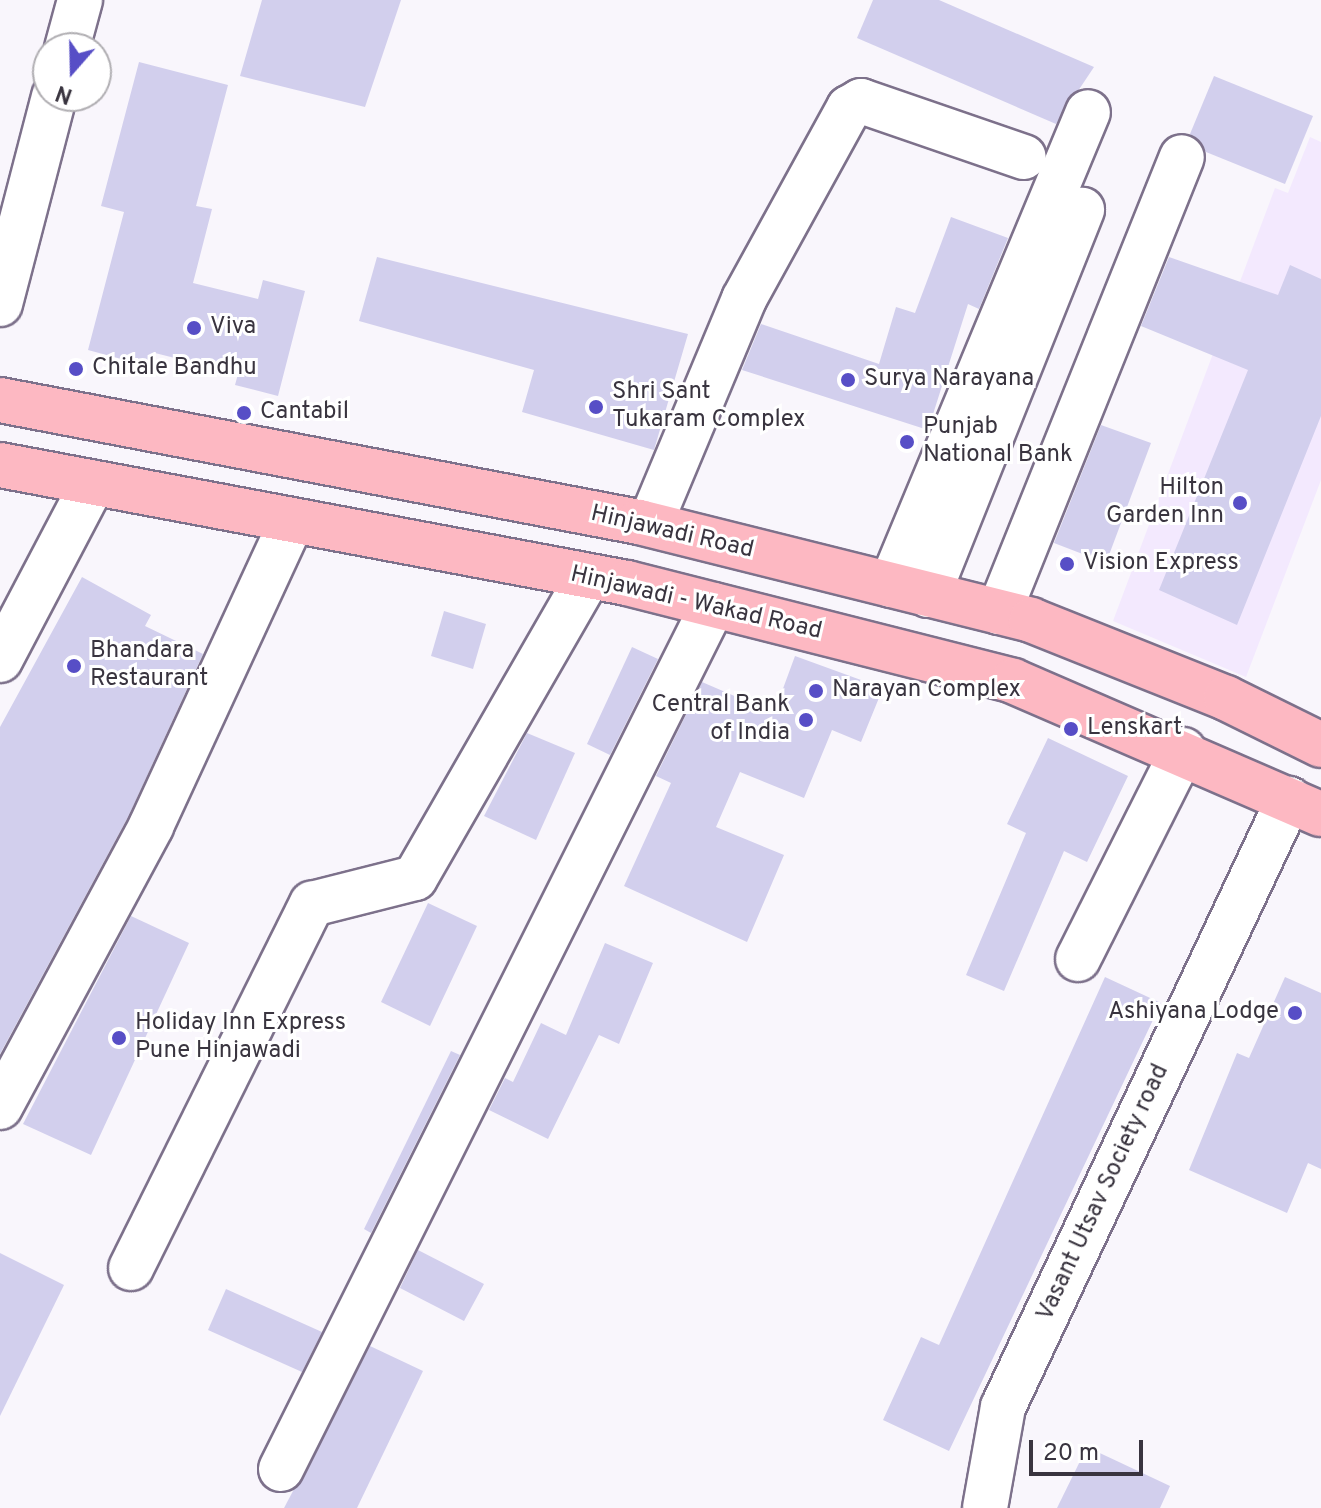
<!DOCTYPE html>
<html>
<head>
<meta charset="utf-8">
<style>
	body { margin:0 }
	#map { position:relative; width:1321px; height:1508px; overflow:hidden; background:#f9f6fc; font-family:Overpass,sans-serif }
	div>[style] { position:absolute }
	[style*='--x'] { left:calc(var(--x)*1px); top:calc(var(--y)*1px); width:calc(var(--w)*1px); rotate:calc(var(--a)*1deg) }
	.built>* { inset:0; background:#f3e9fe }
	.building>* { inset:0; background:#d2cfed }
	.roads { filter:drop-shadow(2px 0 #7d718b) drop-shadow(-2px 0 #7d718b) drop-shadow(0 2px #7d718b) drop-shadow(0 -2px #7d718b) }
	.minor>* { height:44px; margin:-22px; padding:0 22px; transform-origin:22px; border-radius:22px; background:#fff }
	.primary>* { height:44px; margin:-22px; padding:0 22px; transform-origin:22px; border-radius:22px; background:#fdb8c2 }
	.dots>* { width:22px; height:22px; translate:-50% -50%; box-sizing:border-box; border:4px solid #fff; border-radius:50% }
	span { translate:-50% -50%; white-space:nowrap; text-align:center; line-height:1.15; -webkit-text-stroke:6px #fff; paint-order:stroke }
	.poi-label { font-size:24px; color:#39343f }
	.left { translate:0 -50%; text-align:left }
	.right { translate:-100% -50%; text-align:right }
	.street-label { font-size:24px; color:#39343f }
	.north { position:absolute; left:32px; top:32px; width:80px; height:80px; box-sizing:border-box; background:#fff; border:2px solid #b0aeb2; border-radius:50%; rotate:200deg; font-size:22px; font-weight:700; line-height:32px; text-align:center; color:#39343f }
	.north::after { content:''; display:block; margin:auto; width:28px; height:36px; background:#574ec6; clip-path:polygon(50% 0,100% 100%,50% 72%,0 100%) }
	.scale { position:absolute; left:1029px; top:1440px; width:114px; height:36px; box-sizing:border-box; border:4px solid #39343f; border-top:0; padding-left:10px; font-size:24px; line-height:28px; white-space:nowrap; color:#39343f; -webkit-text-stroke:6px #fff; paint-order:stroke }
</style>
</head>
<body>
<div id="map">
	<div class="built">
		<i style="clip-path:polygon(1310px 137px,1321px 142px,1321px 480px,1246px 677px,1113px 621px,1275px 188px,1288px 193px)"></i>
	</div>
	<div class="building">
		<i style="clip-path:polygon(262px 0,401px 0,365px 107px,240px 76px)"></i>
		<i style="clip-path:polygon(873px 0,939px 0,1094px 67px,1056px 124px,857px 38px)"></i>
		<i style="clip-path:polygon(139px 62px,228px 85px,196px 206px,212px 209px,193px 283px,258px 299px,263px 280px,305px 291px,278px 396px,235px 385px,238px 374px,155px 353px,151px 367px,88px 350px,124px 212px,101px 206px)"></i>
		<i style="clip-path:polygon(1214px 76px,1313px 116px,1285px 184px,1206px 152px,1190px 134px)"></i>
		<i style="clip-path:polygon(951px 217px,1008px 238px,979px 309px,968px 304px,928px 430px,742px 370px,761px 324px,879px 364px,896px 307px,915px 313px)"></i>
		<i style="clip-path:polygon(377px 257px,688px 334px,654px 450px,522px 412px,534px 370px,359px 321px)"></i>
		<i style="clip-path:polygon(1169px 257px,1278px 295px,1290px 265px,1321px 279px,1321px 416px,1237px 625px,1159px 590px,1248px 370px,1141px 326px)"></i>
		<i style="clip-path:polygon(1101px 425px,1151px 443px,1106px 563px,1054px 543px)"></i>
		<i style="clip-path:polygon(82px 577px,151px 615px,145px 626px,203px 654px,129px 815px,0 1054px,0 727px)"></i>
		<i style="clip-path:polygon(444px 611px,486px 624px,473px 669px,431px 656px)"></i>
		<i style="clip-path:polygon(632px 647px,658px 659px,610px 755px,587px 744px)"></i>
		<i style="clip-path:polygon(795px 656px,883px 688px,861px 742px,832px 730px,804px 798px,740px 772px,716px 827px,784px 855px,747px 942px,624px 886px,671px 783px,656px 776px,702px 682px,774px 713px)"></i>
		<i style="clip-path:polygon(527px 733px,575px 753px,536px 840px,484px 816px)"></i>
		<i style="clip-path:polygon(1048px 738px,1128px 776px,1087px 862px,1064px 851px,1004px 991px,966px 975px,1026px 833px,1007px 824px)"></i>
		<i style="clip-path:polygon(428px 903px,477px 926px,430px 1026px,381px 1002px)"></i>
		<i style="clip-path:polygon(131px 916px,189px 943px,91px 1155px,23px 1124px)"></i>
		<i style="clip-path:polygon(605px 943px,653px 963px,619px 1044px,599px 1035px,548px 1139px,489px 1110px,505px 1078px,513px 1082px,541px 1023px,566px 1035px)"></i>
		<i style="clip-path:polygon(1105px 977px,1161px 1003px,949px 1451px,883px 1420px,921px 1337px,939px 1345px)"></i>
		<i style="clip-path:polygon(1285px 977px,1321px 993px,1321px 1169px,1308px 1163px,1287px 1213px,1189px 1170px,1237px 1053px,1249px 1058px)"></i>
		<i style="clip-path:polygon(451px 1051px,460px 1055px,371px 1233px,364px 1229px)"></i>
		<i style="clip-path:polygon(418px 1250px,484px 1284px,464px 1321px,400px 1288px)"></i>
		<i style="clip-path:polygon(0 1253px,64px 1285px,0 1416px)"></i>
		<i style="clip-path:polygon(226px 1289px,322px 1332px,302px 1372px,208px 1330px)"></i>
		<i style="clip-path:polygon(370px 1346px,423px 1371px,357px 1508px,284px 1508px)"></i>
		<i style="clip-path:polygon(1087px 1447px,1170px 1486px,1160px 1508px,1057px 1508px)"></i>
	</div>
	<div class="roads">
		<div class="minor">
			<i style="--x:67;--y:48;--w:50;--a:-74.8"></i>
			<i style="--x:0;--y:304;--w:215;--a:-75.4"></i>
			<i style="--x:650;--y:524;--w:244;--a:-67.3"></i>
			<i style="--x:744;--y:299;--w:218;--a:-61.2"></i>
			<i style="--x:849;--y:108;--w:14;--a:-30"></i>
			<i style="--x:861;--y:101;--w:172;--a:19"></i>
			<i style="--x:891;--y:585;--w:512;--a:-67.39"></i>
			<i style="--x:928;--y:595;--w:415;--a:-68.2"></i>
			<i style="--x:999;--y:612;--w:490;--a:-68.1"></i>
			<i style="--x:0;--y:660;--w:200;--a:-62.3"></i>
			<i style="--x:1078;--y:959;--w:234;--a:-63.3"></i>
			<i style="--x:0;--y:1107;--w:319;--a:-61.7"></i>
			<i style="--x:151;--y:826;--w:334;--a:-65.2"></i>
			<i style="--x:131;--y:1268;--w:407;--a:-63.6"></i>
			<i style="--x:312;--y:904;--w:106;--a:-14.2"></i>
			<i style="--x:415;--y:878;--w:347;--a:-60.1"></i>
			<i style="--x:281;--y:1469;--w:966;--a:-63.43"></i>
			<i style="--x:985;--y:1508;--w:103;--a:-79.9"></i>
			<i style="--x:1003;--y:1407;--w:672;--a:-64.81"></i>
		</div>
		<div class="primary">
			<i style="--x:0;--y:400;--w:651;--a:10.81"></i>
			<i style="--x:639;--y:522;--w:404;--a:14"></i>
			<i style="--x:1031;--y:620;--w:210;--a:21.8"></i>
			<i style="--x:1226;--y:698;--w:106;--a:26.3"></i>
			<i style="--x:0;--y:465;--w:638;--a:10.66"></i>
			<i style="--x:627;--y:583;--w:398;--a:14.2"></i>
			<i style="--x:1013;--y:681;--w:335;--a:23.4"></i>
		</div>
	</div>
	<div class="dots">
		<i style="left:194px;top:328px;background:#574ec6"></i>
		<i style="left:76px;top:369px;background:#574ec6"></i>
		<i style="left:848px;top:380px;background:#574ec6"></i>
		<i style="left:596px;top:407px;background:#574ec6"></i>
		<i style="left:244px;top:413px;background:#574ec6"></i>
		<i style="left:907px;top:442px;background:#574ec6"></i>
		<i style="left:1240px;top:503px;background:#574ec6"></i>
		<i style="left:1067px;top:564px;background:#574ec6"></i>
		<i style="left:74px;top:666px;background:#574ec6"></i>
		<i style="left:816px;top:691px;background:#574ec6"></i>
		<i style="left:806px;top:720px;background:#574ec6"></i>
		<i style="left:1071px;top:729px;background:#574ec6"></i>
		<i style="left:1295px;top:1013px;background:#574ec6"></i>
		<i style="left:119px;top:1038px;background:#574ec6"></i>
	</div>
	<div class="poi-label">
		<span class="left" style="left:210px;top:328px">Viva</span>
		<span class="left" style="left:92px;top:369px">Chitale Bandhu</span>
		<span class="left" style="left:864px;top:380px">Surya Narayana</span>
		<span class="left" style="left:612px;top:407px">Shri Sant<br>Tukaram Complex</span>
		<span class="left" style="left:260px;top:413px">Cantabil</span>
		<span class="left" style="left:923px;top:442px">Punjab<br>National Bank</span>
		<span class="right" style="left:1224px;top:503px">Hilton<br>Garden Inn</span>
		<span class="left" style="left:1083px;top:564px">Vision Express</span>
		<span class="left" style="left:90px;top:666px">Bhandara<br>Restaurant</span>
		<span class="left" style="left:832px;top:691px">Narayan Complex</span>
		<span class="right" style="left:790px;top:720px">Central Bank<br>of India</span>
		<span class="left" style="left:1087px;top:729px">Lenskart</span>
		<span class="right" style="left:1279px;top:1013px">Ashiyana Lodge</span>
		<span class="left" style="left:135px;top:1038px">Holiday Inn Express<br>Pune Hinjawadi</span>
	</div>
	<div class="street-label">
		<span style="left:672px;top:533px;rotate:13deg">Hinjawadi Road</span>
		<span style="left:696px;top:604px;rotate:13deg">Hinjawadi - Wakad Road</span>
		<span style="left:1104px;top:1193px;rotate:-65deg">Vasant Utsav Society road</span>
	</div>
	<div class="north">N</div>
	<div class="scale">20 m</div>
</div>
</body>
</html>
